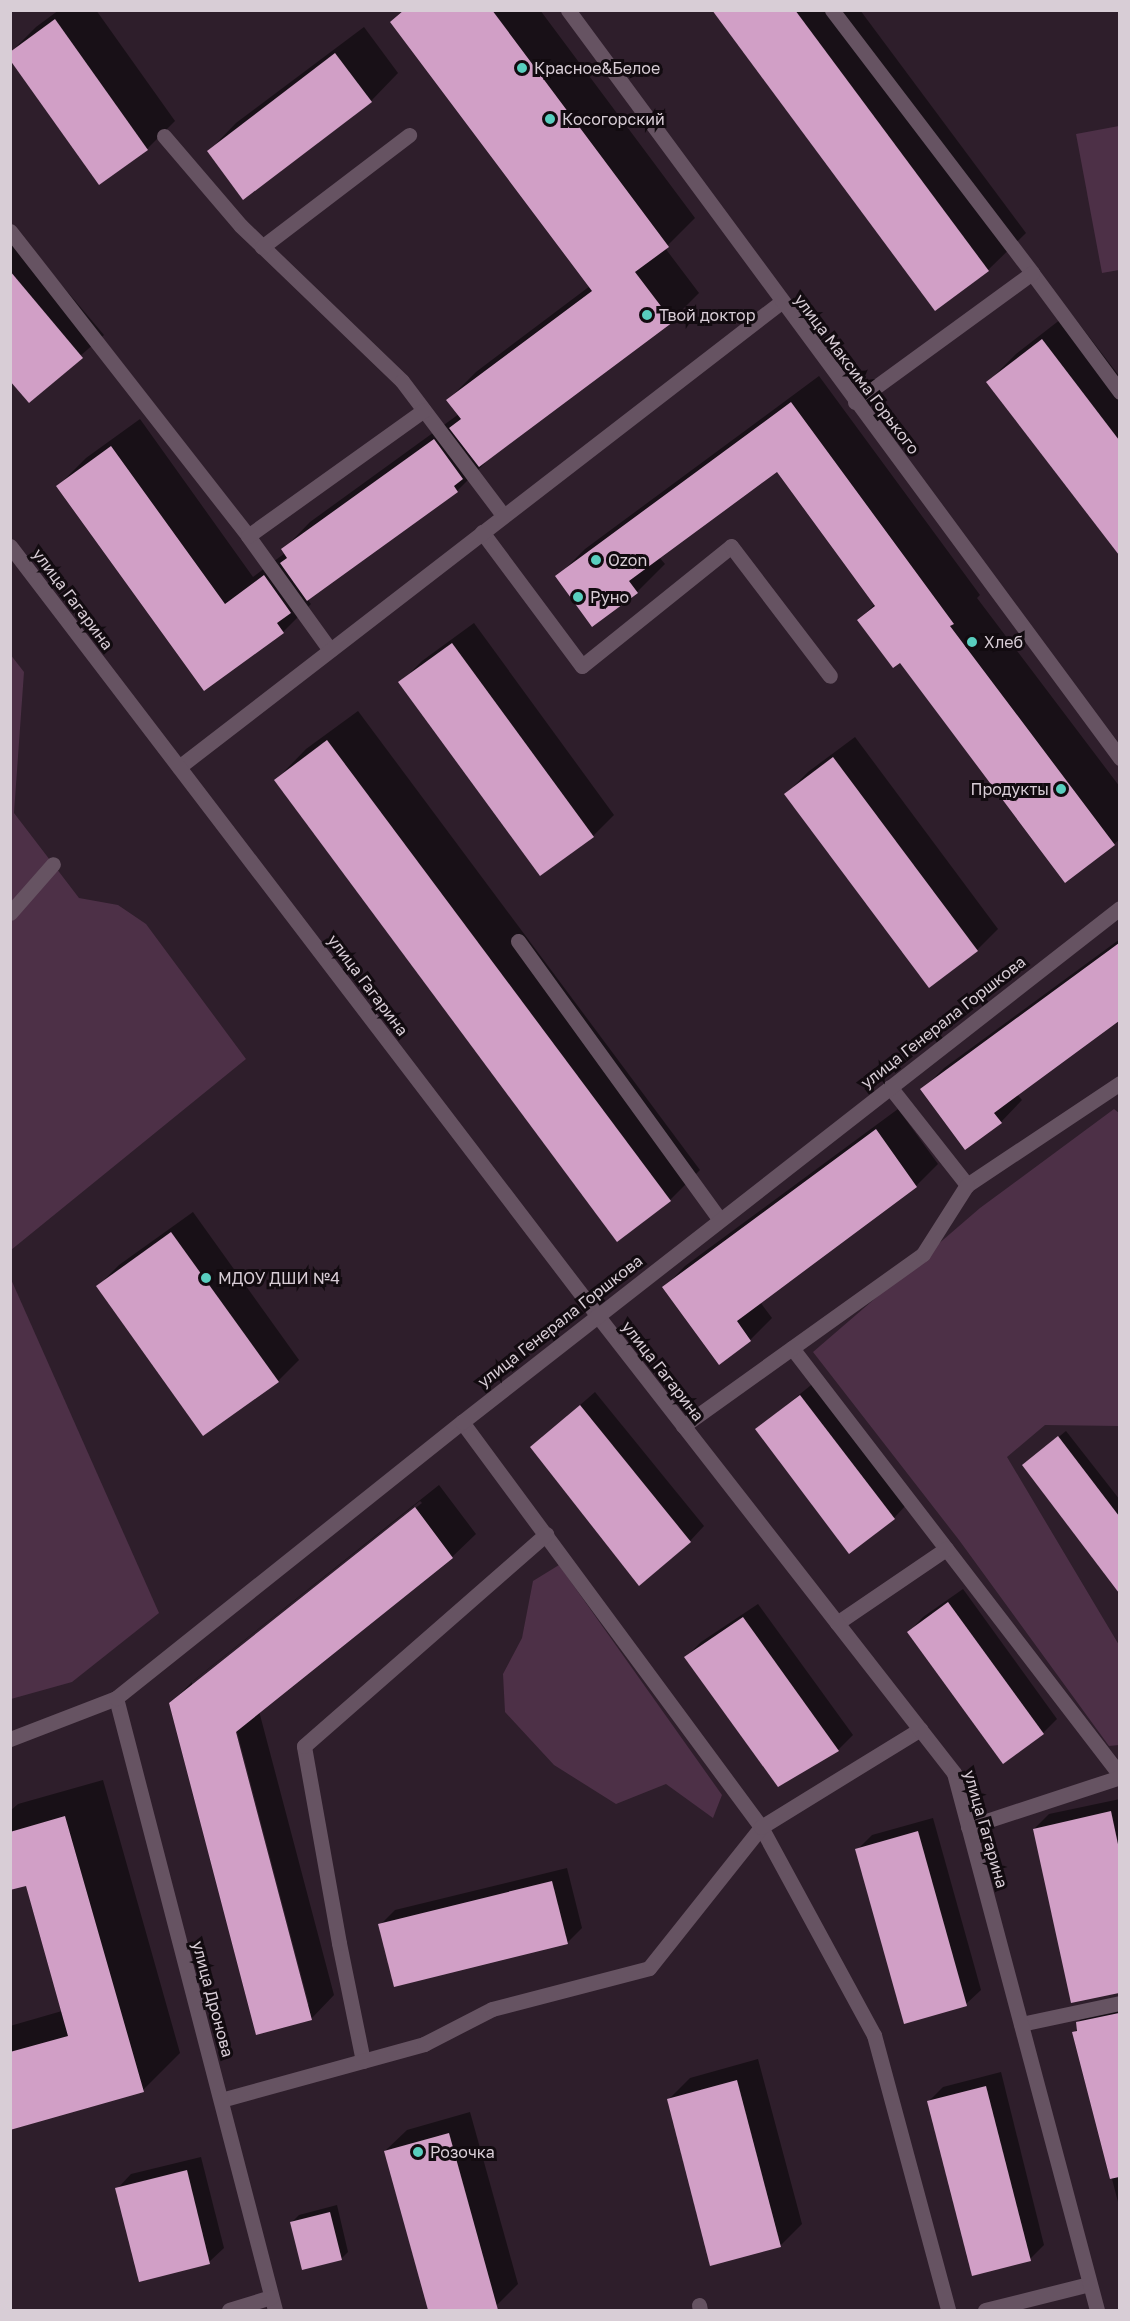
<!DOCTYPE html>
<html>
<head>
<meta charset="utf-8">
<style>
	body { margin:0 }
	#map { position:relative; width:1130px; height:2321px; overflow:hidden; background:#2e1e2b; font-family:"Golos Text",sans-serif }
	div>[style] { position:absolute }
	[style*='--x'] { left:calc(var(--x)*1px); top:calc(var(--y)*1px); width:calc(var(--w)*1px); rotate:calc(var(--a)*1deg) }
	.green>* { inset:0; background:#4d3047 }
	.shadow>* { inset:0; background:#0007 }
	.building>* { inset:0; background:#d19fc6 }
	.service>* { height:15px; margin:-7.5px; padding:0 7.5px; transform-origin:7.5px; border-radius:7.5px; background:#665362 }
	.minor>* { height:15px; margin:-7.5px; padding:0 7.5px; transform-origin:7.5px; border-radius:7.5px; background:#665362 }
	.tertiary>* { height:15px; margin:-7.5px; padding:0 7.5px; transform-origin:7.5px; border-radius:7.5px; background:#665362 }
	.dots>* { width:16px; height:16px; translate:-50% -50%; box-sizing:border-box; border:3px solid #120b10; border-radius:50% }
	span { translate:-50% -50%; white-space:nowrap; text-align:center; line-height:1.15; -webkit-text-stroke:6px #120b10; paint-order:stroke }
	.poi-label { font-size:16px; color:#d8cdd6 }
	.left { translate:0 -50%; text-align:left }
	.right { translate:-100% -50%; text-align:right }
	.street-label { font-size:16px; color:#d8cdd6 }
	.frame { position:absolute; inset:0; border:12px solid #d8cdd6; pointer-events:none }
</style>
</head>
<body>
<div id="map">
	<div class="green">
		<i style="clip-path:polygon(1119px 126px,1119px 270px,1102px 273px,1076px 134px)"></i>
		<i style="clip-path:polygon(10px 654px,24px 672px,14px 813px,79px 898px,118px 905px,146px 924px,246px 1059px,11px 1250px)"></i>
		<i style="clip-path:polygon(1114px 1109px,1119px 1113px,1119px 1426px,1045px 1425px,1007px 1457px,1119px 1645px,1119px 1745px,1109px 1746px,959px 1540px,813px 1352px,980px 1208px)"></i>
		<i style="clip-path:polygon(10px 1277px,159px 1613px,72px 1682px,11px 1699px)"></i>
		<i style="clip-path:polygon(559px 1565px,722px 1795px,713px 1818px,666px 1784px,616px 1804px,554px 1765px,505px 1712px,503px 1674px,522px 1638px,533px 1581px)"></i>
	</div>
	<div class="shadow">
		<i style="clip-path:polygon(59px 10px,96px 10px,175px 121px,147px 149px,100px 183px,10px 53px,36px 27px)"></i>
		<i style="clip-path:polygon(403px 10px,540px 10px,695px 218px,665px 248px,699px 293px,672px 320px,484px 461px,485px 463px,457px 491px,307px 599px,311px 604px,283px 632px,205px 689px,58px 486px,86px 458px,140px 419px,253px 577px,285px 553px,283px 550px,310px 522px,459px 414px,448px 400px,476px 372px,590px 286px,391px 22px)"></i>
		<i style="clip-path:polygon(714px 10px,860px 10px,1026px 233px,988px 270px)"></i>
		<i style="clip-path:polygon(364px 27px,398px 73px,371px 101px,209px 151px,236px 123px)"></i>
		<i style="clip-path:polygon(10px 224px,104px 335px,29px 401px,10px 378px)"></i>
		<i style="clip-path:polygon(1070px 312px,1120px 377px,1120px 552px,988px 382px,1016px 354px)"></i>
		<i style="clip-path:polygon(819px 376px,980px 595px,977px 598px,1120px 787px,1120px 839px,1114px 844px,900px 661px,859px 620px,876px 603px,777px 470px,659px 557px,665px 564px,637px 592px,557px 577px,585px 549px)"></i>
		<i style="clip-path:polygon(474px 623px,614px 815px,593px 836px,400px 683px,422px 661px)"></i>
		<i style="clip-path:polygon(358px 711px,700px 1170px,670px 1200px,276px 780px,306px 749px)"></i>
		<i style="clip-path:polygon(855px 737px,998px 929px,977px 950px,786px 794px,808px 772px)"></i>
		<i style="clip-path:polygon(1120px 939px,1120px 1019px,1017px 1094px,1022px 1100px,1001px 1122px,922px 1090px,944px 1068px)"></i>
		<i style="clip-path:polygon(898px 1109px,938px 1164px,916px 1186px,760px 1302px,772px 1318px,750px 1340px,719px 1363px,664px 1288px,685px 1266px)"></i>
		<i style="clip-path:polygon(193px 1212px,299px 1360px,278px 1381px,98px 1286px,119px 1265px)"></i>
		<i style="clip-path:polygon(816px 1381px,908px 1503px,894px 1518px,757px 1429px)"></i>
		<i style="clip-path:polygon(595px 1392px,704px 1526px,690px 1541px,532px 1447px)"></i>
		<i style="clip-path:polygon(1066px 1431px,1120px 1500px,1120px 1590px,1024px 1465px)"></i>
		<i style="clip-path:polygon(evenodd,439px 1485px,476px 1534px,452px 1557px,259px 1711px,334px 1995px,311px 2019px,171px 1703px,194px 1680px,439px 1485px,420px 1501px,422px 1503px,192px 1686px,192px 1682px,420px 1501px,439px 1485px,235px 1724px,309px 2005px,306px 2005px,232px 1725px,235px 1724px)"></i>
		<i style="clip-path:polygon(963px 1589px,1057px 1719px,1043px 1733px,909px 1632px,923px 1617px)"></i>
		<i style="clip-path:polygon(758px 1604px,853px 1735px,838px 1750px,778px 1785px,686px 1657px,701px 1642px)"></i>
		<i style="clip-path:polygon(103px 1780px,180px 2053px,143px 2090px,10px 2128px,10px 2026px,62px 2011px,27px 1884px,10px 1889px,10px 1811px,18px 1804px)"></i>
		<i style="clip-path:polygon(1120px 1799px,1120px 1992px,1034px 1829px,1049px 1814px)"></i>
		<i style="clip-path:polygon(933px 1818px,981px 1990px,966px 2004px,857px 1850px,872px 1835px)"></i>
		<i style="clip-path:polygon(567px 1868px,582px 1928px,567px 1943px,380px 1925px,395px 1910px)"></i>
		<i style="clip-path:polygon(1120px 2002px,1120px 2202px,1118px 2202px,1074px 2033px,1078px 2028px,1077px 2023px,1092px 2008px)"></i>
		<i style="clip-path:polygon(758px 2059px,802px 2224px,780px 2246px,668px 2100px,690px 2078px)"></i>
		<i style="clip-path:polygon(1001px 2072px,1044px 2245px,1030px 2259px,928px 2102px,943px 2087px)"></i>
		<i style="clip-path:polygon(470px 2112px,518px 2284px,496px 2306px,479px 2310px,429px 2310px,385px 2151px,407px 2130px)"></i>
		<i style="clip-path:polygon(201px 2157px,224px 2248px,209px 2262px,117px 2189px,131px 2174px)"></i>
		<i style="clip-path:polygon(337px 2205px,348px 2252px,341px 2259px,292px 2222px,299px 2215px)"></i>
	</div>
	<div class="building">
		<i style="clip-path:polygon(404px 10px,492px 10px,669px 247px,635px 272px,673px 322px,479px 467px,449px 428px,461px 419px,446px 400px,592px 291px,390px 22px)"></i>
		<i style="clip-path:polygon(712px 10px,795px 10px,989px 271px,935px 311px)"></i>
		<i style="clip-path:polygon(55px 19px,148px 150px,99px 185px,10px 60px,10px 52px)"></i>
		<i style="clip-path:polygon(335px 53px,372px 102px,243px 200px,207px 151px)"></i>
		<i style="clip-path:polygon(10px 271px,83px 358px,29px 403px,10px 381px)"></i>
		<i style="clip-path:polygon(1042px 339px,1119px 440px,1119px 555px,986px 382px)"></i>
		<i style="clip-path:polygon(791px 402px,954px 624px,950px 626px,1115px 845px,1065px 883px,900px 663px,893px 668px,857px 620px,875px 606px,777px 472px,629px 581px,638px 593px,592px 627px,555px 576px)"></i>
		<i style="clip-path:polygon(434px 439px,463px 479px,454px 486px,458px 492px,307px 601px,280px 563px,287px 558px,281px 549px)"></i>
		<i style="clip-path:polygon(111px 446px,225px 604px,264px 575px,291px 613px,277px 623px,284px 633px,204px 691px,56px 486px)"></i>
		<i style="clip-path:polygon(452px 643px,594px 837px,540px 876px,398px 682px)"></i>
		<i style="clip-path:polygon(327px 740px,671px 1201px,617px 1242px,274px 780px)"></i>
		<i style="clip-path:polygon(833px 757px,978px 951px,929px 988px,784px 794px)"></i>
		<i style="clip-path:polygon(1119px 943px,1119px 1021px,994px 1113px,1002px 1123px,965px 1150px,920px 1089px)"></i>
		<i style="clip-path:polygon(876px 1129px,917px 1187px,737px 1321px,751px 1341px,719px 1365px,662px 1287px)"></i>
		<i style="clip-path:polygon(171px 1232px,279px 1382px,203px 1436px,96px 1286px)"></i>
		<i style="clip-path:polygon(800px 1395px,895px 1519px,849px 1554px,755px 1429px)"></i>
		<i style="clip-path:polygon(580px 1405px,691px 1542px,639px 1586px,530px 1447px)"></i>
		<i style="clip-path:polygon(1058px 1436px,1119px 1516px,1119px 1593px,1022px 1465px)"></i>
		<i style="clip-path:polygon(415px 1507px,453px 1558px,236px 1732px,312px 2020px,256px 2035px,169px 1703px)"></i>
		<i style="clip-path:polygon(948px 1602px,1044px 1734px,1003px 1764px,907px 1632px)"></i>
		<i style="clip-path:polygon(743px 1617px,839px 1751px,778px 1787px,684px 1657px)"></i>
		<i style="clip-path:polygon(1111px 1811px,1119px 1849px,1119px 1993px,1071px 2003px,1033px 1829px)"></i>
		<i style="clip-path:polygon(65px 1816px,144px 2092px,10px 2130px,10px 2052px,68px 2036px,26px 1886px,10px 1890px,10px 1832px)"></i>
		<i style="clip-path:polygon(918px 1831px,967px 2006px,904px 2024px,855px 1849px)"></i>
		<i style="clip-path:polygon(552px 1881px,568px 1944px,394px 1987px,378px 1924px)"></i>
		<i style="clip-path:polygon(1119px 2013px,1119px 2177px,1110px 2179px,1072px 2032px,1077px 2031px,1076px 2022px)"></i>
		<i style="clip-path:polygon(737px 2080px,781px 2247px,710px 2266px,667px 2099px)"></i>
		<i style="clip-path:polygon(986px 2086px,1031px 2261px,972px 2276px,927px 2101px)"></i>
		<i style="clip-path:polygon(449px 2133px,498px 2310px,428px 2310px,384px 2151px)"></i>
		<i style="clip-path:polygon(187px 2170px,210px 2264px,139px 2282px,115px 2188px)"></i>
		<i style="clip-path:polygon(330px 2212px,342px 2260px,302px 2270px,290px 2222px)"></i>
	</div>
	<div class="service">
		<i style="--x:832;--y:10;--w:330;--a:52.7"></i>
		<i style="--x:1032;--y:273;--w:148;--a:53.5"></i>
		<i style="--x:164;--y:136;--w:118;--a:49.5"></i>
		<i style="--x:241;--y:226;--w:223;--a:43.9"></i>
		<i style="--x:402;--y:381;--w:168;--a:53"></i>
		<i style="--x:10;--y:231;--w:387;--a:52"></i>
		<i style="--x:262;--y:247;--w:185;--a:-37.3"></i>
		<i style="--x:855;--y:402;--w:219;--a:-36.1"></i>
		<i style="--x:482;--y:532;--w:167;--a:53.3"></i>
		<i style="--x:582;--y:666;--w:191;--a:-38.8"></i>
		<i style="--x:731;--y:546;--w:163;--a:52.7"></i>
		<i style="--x:330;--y:650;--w:140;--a:-125.7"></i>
		<i style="--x:248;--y:536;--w:216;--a:-35.6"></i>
		<i style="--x:179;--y:767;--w:761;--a:-37.68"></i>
		<i style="--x:10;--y:913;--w:65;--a:-48.7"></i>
		<i style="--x:518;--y:941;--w:344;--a:54.1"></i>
		<i style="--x:890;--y:1087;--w:125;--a:51.8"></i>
		<i style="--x:967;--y:1185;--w:184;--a:-33.7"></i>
		<i style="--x:792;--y:1348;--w:538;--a:52.47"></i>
		<i style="--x:462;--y:1422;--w:503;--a:53.56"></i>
		<i style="--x:761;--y:1827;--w:237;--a:61.5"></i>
		<i style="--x:874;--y:2035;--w:285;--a:74.9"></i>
		<i style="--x:683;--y:1426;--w:295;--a:-35.6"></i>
		<i style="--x:923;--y:1254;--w:82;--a:-57.5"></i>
		<i style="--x:837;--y:1623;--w:132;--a:-34.2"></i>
		<i style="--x:968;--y:1827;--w:160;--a:-18.2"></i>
		<i style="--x:1021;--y:2024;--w:101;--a:-12"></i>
		<i style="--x:363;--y:2061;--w:120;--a:-101.5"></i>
		<i style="--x:339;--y:1943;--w:200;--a:-100.1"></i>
		<i style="--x:304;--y:1746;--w:322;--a:-41.2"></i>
		<i style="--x:221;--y:2100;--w:211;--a:-15.4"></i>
		<i style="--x:424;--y:2044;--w:76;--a:-27.2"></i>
		<i style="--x:492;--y:2009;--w:162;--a:-14.6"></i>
		<i style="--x:649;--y:1968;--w:180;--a:-51.5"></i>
		<i style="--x:761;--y:1827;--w:187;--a:-31.6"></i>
		<i style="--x:699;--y:2305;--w:5;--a:79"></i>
		<i style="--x:985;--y:2310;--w:107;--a:-14"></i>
	</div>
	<div class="minor">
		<i style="--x:10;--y:546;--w:967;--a:52.64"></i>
		<i style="--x:597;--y:1315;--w:581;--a:52.06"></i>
		<i style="--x:954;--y:1773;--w:556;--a:75.09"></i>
		<i style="--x:116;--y:1698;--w:632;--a:75.44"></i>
		<i style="--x:10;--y:1739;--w:114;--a:-21.1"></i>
		<i style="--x:116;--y:1698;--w:443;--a:-38.6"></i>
		<i style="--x:462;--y:1422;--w:835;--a:-38"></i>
		<i style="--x:229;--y:2310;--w:44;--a:-17.2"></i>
	</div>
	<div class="tertiary">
		<i style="--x:568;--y:10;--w:930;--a:53.57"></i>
	</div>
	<div class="dots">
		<i style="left:522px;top:68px;background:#59cebf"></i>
		<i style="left:550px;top:119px;background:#59cebf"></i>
		<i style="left:647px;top:315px;background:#59cebf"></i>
		<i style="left:596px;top:560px;background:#59cebf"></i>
		<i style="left:578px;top:597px;background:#59cebf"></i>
		<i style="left:972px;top:642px;background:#59cebf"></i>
		<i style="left:1061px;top:789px;background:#59cebf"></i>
		<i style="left:206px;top:1278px;background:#59cebf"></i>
		<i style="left:418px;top:2152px;background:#59cebf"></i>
	</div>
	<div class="poi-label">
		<span class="left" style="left:534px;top:68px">Красное&amp;Белое</span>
		<span class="left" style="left:562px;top:119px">Косогорский</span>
		<span class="left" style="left:659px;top:315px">Твой доктор</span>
		<span class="left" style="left:608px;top:560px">Ozon</span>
		<span class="left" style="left:590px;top:597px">Руно</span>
		<span class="left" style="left:984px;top:642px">Хлеб</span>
		<span class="right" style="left:1049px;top:789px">Продукты</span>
		<span class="left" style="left:218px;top:1278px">МДОУ ДШИ №4</span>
		<span class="left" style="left:430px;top:2152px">Розочка</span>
	</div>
	<div class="street-label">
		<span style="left:857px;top:374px;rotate:53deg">улица Максима Горького</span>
		<span style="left:73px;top:599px;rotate:53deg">улица Гагарина</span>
		<span style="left:368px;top:985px;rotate:53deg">улица Гагарина</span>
		<span style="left:943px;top:1022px;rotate:-38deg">улица Генерала Горшкова</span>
		<span style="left:560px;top:1321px;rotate:-38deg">улица Генерала Горшкова</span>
		<span style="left:663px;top:1371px;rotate:52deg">улица Гагарина</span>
		<span style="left:986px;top:1829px;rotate:74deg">улица Гагарина</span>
		<span style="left:213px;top:1999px;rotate:75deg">улица Дронова</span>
	</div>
	<div class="frame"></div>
</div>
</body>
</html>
